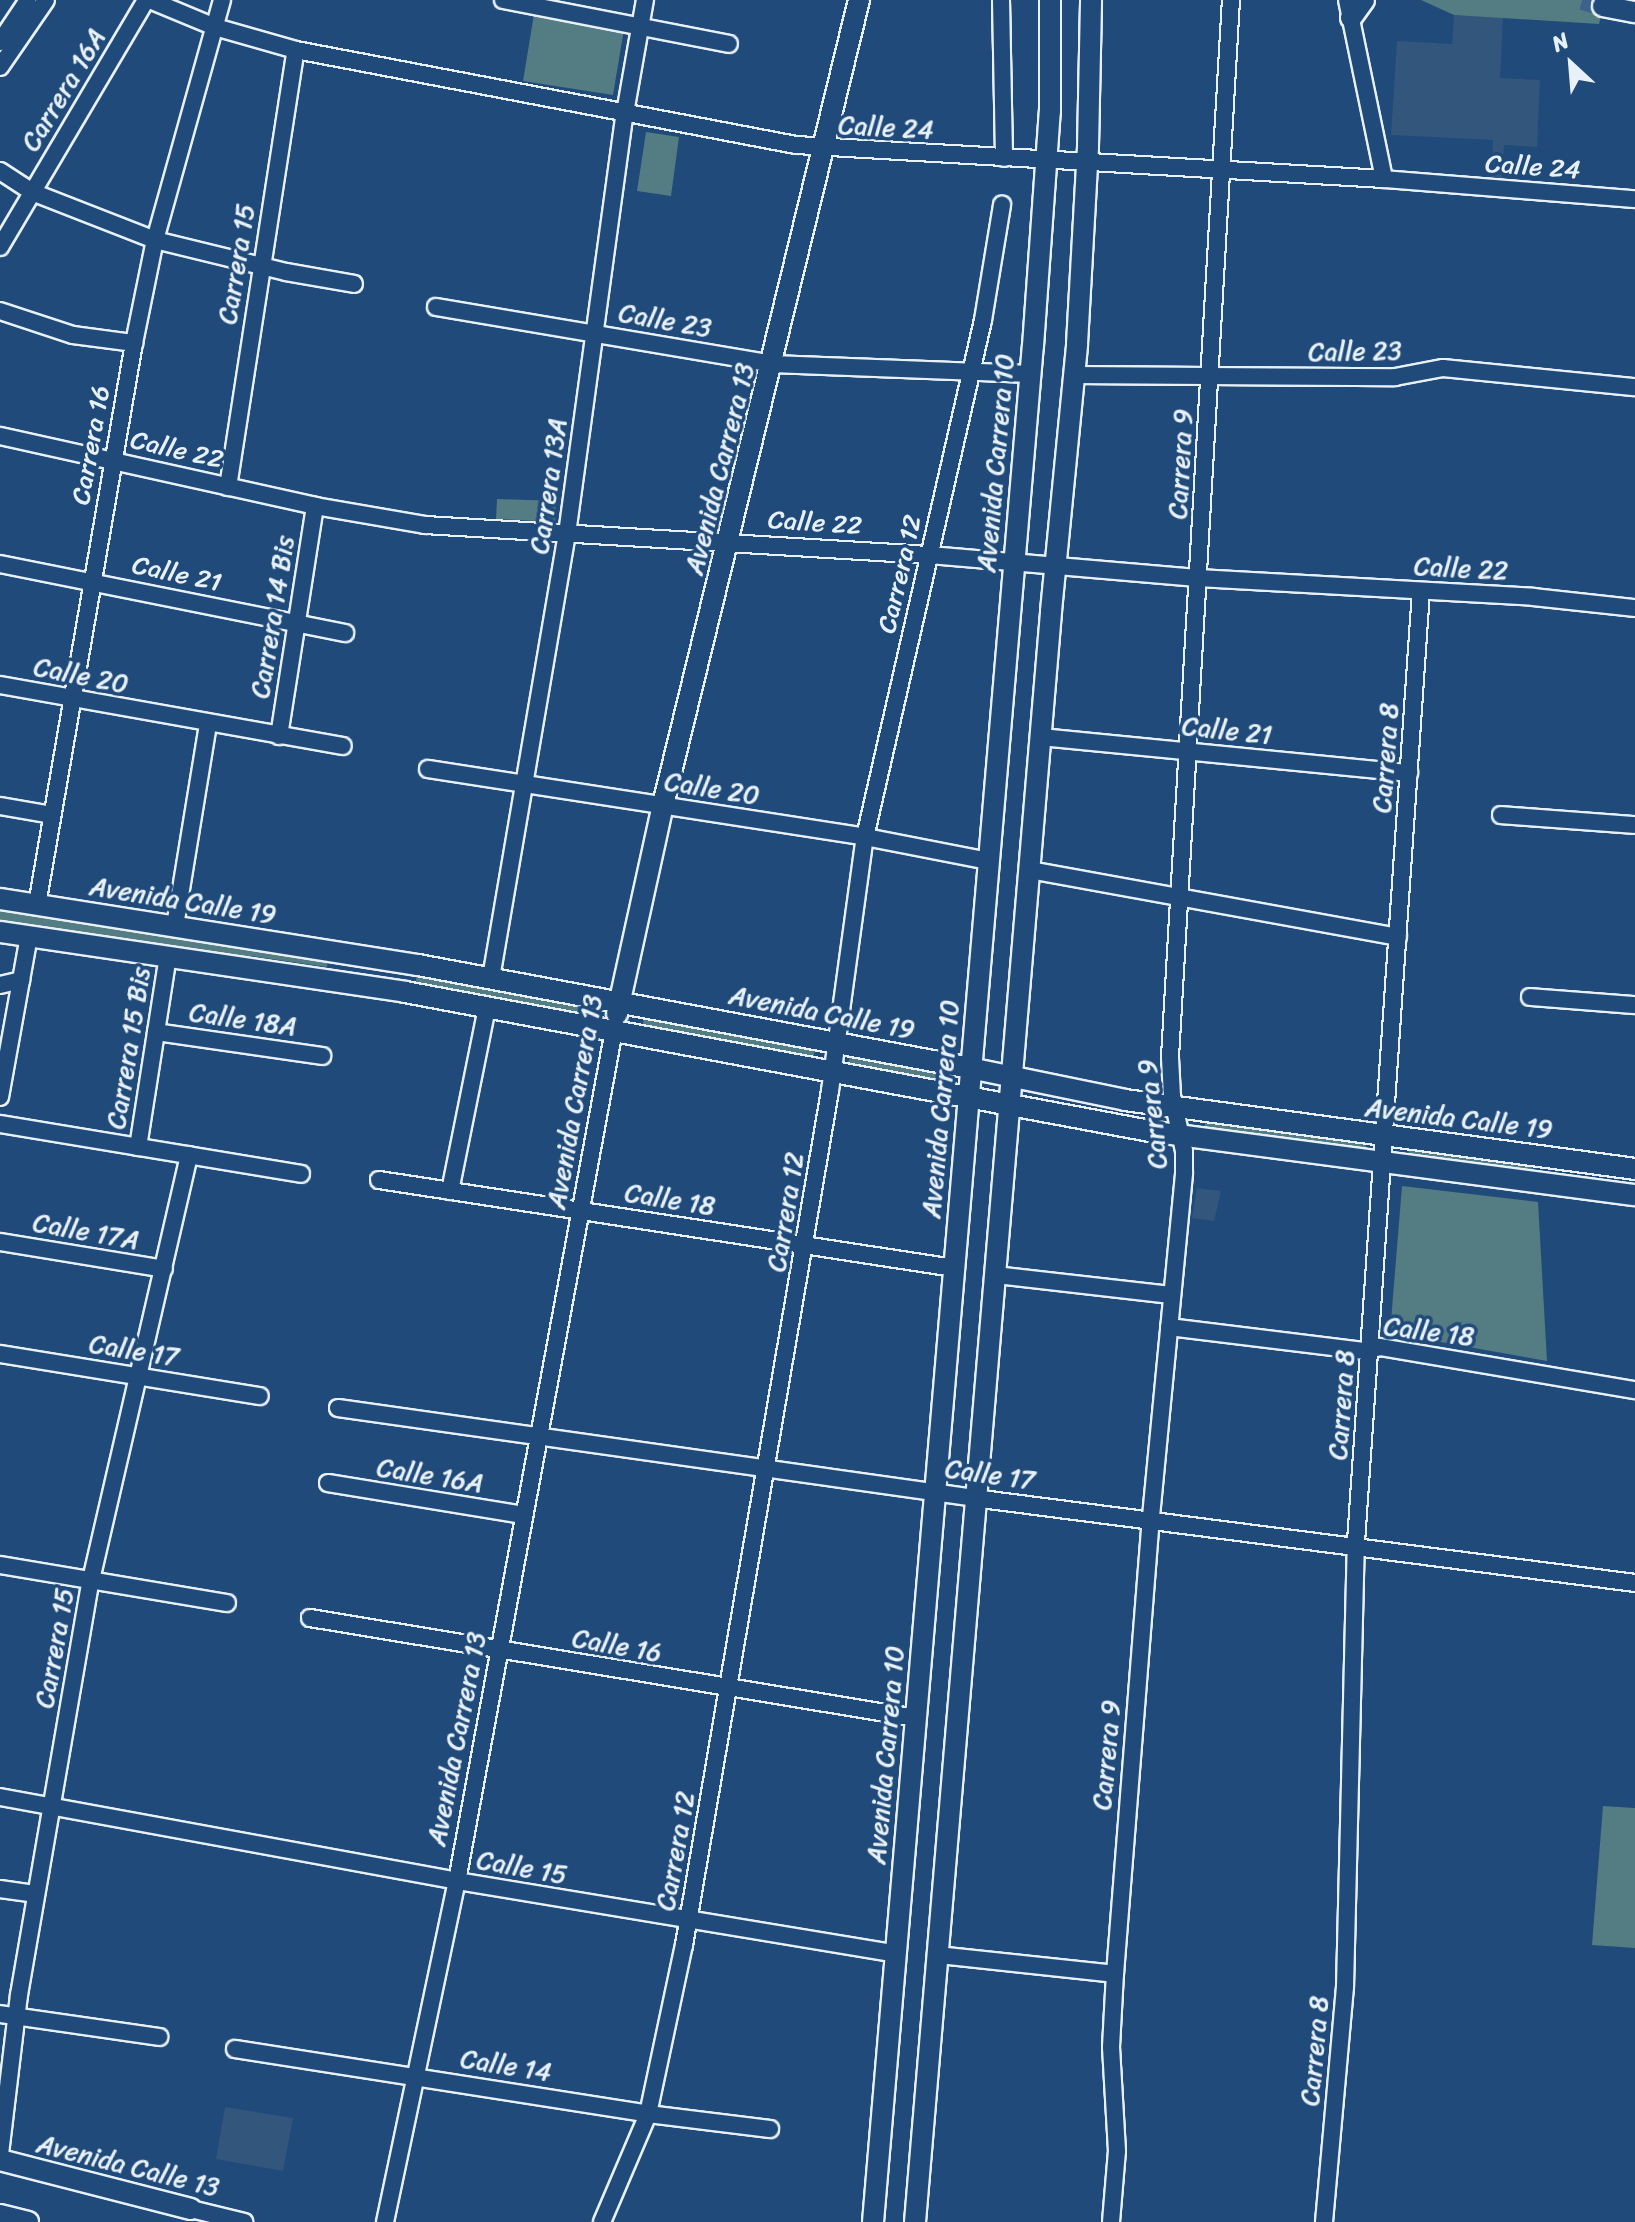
<!DOCTYPE html>
<html>
<head>
<meta charset="utf-8">
<style>
	body { margin:0 }
	#map { position:relative; width:1635px; height:2222px; overflow:hidden; background:#1f4a7a; font-family:Sriracha,sans-serif }
	div>[style] { position:absolute }
	[style*='--x'] { left:calc(var(--x)*1px); top:calc(var(--y)*1px); width:calc(var(--w)*1px); rotate:calc(var(--a)*1deg) }
	.built>* { inset:0; background:#33567c }
	.green>* { inset:0; background:#547c83 }
	.major-tunnel>* { height:20px; margin-top:-10px; transform-origin:0; background:repeating-linear-gradient(90deg,#3d638d 0 20px,transparent 0 30px) }
	.roads { filter:drop-shadow(2px 0 #e8f1f8) drop-shadow(-2px 0 #e8f1f8) drop-shadow(0 2px #e8f1f8) drop-shadow(0 -2px #e8f1f8) }
	.minor>* { height:16px; margin:-8px; padding:0 8px; transform-origin:8px; border-radius:8px; background:#1f4a7a }
	.major>* { height:20px; margin:-10px; padding:0 10px; transform-origin:10px; border-radius:10px; background:#1f4a7a }
	span { translate:-50% -50%; white-space:nowrap; text-align:center; line-height:1.15; -webkit-text-stroke:7px #1f4a7a; paint-order:stroke }
	.street-label { font-size:26px; color:#e8f1f8 }
	.north { position:absolute; left:1531px; top:24px; width:80px; height:80px; -webkit-text-stroke:6px #1f4a7a; paint-order:stroke; rotate:334deg; font-size:22px; font-weight:700; line-height:32px; text-align:center; color:#e8f1f8 }
	.north::after { content:''; display:block; margin:auto; width:28px; height:36px; background:#e8f1f8; clip-path:polygon(50% 0,100% 100%,50% 72%,0 100%) }
</style>
</head>
<body>
<div id="map">
	<div class="built">
		<i style="clip-path:polygon(1454px 15px,1503px 17px,1500px 78px,1540px 80px,1537px 147px,1504px 145px,1502px 178px,1491px 178px,1493px 140px,1391px 135px,1397px 41px,1452px 44px)"></i>
		<i style="clip-path:polygon(1197px 1188px,1221px 1191px,1214px 1221px,1192px 1218px)"></i>
		<i style="clip-path:polygon(225px 2107px,293px 2118px,283px 2171px,216px 2159px)"></i>
	</div>
	<div class="green">
		<i style="clip-path:polygon(1421px 0,1605px 0,1599px 24px,1454px 15px)"></i>
		<i style="clip-path:polygon(534px 14px,624px 29px,613px 95px,523px 81px)"></i>
		<i style="clip-path:polygon(646px 132px,679px 137px,671px 196px,637px 191px)"></i>
		<i style="clip-path:polygon(497px 499px,556px 501px,555px 522px,496px 519px)"></i>
		<i style="clip-path:polygon(0 908px,328px 959px,327px 967px,251px 956px,212px 956px,0 924px)"></i>
		<i style="clip-path:polygon(417px 975px,593px 1007px,591px 1017px,415px 985px)"></i>
		<i style="clip-path:polygon(644px 1018px,815px 1051px,813px 1058px,642px 1029px)"></i>
		<i style="clip-path:polygon(850px 1056px,947px 1074px,945px 1081px,848px 1063px)"></i>
		<i style="clip-path:polygon(1205px 1123px,1366px 1144px,1365px 1154px,1204px 1133px)"></i>
		<i style="clip-path:polygon(1409px 1147px,1533px 1162px,1532px 1173px,1408px 1158px)"></i>
		<i style="clip-path:polygon(1402px 1186px,1538px 1202px,1547px 1361px,1390px 1333px)"></i>
		<i style="clip-path:polygon(1603px 1806px,1635px 1808px,1635px 1948px,1592px 1945px)"></i>
	</div>
	<div class="major-tunnel">
		<i style="--x:1582;--y:0;--w:22;--a:16"></i>
	</div>
	<div class="roads">
		<div class="minor">
			<i style="--x:150;--y:0;--w:70;--a:22.6"></i>
			<i style="--x:215;--y:27;--w:84;--a:15.9"></i>
			<i style="--x:296;--y:50;--w:509;--a:10.76"></i>
			<i style="--x:796;--y:145;--w:589;--a:3.31"></i>
			<i style="--x:1384;--y:179;--w:252;--a:4.6"></i>
			<i style="--x:503;--y:0;--w:230;--a:11"></i>
			<i style="--x:1001;--y:0;--w:158;--a:88.9"></i>
			<i style="--x:1347;--y:0;--w:183;--a:78.3"></i>
			<i style="--x:0;--y:42;--w:50;--a:-56.3"></i>
			<i style="--x:0;--y:67;--w:81;--a:-55.5"></i>
			<i style="--x:0;--y:171;--w:38;--a:33"></i>
			<i style="--x:32;--y:192;--w:132;--a:21.3"></i>
			<i style="--x:155;--y:240;--w:135;--a:13.7"></i>
			<i style="--x:286;--y:272;--w:69;--a:10"></i>
			<i style="--x:0;--y:247;--w:287;--a:-59.4"></i>
			<i style="--x:436;--y:307;--w:341;--a:9.6"></i>
			<i style="--x:772;--y:364;--w:259;--a:2.2"></i>
			<i style="--x:0;--y:311;--w:77;--a:18.2"></i>
			<i style="--x:73;--y:335;--w:62;--a:7.5"></i>
			<i style="--x:1074;--y:375;--w:321;--a:0.4"></i>
			<i style="--x:1395;--y:377;--w:49;--a:-10.6"></i>
			<i style="--x:1443;--y:368;--w:193;--a:5.7"></i>
			<i style="--x:0;--y:436;--w:323;--a:12.5"></i>
			<i style="--x:315;--y:506;--w:112;--a:9.8"></i>
			<i style="--x:425;--y:525;--w:505;--a:3.41"></i>
			<i style="--x:929;--y:555;--w:270;--a:4.9"></i>
			<i style="--x:1198;--y:578;--w:336;--a:3.2"></i>
			<i style="--x:1533;--y:597;--w:103;--a:6.2"></i>
			<i style="--x:228;--y:487;--w:442;--a:-81.2"></i>
			<i style="--x:0;--y:564;--w:352;--a:11.3"></i>
			<i style="--x:0;--y:685;--w:348;--a:10.1"></i>
			<i style="--x:279;--y:736;--w:233;--a:-81.1"></i>
			<i style="--x:1041;--y:737;--w:370;--a:5.6"></i>
			<i style="--x:428;--y:769;--w:442;--a:8.8"></i>
			<i style="--x:865;--y:837;--w:125;--a:11"></i>
			<i style="--x:0;--y:806;--w:53;--a:9.8"></i>
			<i style="--x:1501;--y:815;--w:134;--a:4.3"></i>
			<i style="--x:1030;--y:870;--w:374;--a:10.3"></i>
			<i style="--x:37;--y:905;--w:570;--a:-80.21"></i>
			<i style="--x:134;--y:343;--w:105;--a:-78.5"></i>
			<i style="--x:155;--y:240;--w:249;--a:-74.4"></i>
			<i style="--x:175;--y:926;--w:204;--a:-80.7"></i>
			<i style="--x:491;--y:978;--w:450;--a:-80.3"></i>
			<i style="--x:567;--y:534;--w:425;--a:-82.2"></i>
			<i style="--x:625;--y:113;--w:115;--a:-80"></i>
			<i style="--x:0;--y:985;--w:22;--a:-13"></i>
			<i style="--x:1530;--y:997;--w:105;--a:4.4"></i>
			<i style="--x:156;--y:1032;--w:168;--a:8.2"></i>
			<i style="--x:0;--y:1097;--w:164;--a:-79.8"></i>
			<i style="--x:0;--y:1124;--w:305;--a:9.4"></i>
			<i style="--x:138;--y:1147;--w:193;--a:-81.1"></i>
			<i style="--x:379;--y:1180;--w:582;--a:8.7"></i>
			<i style="--x:450;--y:1191;--w:188;--a:-78.6"></i>
			<i style="--x:0;--y:1242;--w:166;--a:9.3"></i>
			<i style="--x:996;--y:1275;--w:177;--a:6.5"></i>
			<i style="--x:1169;--y:1327;--w:196;--a:7"></i>
			<i style="--x:1364;--y:1351;--w:16;--a:-14"></i>
			<i style="--x:1380;--y:1347;--w:259;--a:9.6"></i>
			<i style="--x:0;--y:1354;--w:263;--a:9.2"></i>
			<i style="--x:338;--y:1408;--w:657;--a:8.04"></i>
			<i style="--x:989;--y:1500;--w:651;--a:7.32"></i>
			<i style="--x:328;--y:1483;--w:198;--a:9.3"></i>
			<i style="--x:0;--y:1565;--w:230;--a:9.5"></i>
			<i style="--x:310;--y:1618;--w:614;--a:9.37"></i>
			<i style="--x:0;--y:1797;--w:465;--a:10.4"></i>
			<i style="--x:457;--y:1881;--w:445;--a:9.4"></i>
			<i style="--x:0;--y:1889;--w:35;--a:8"></i>
			<i style="--x:938;--y:1955;--w:178;--a:6.1"></i>
			<i style="--x:0;--y:2014;--w:161;--a:8.2"></i>
			<i style="--x:235;--y:2049;--w:418;--a:8.9"></i>
			<i style="--x:648;--y:2114;--w:123;--a:7"></i>
			<i style="--x:0;--y:2154;--w:160;--a:-83.2"></i>
			<i style="--x:19;--y:1995;--w:421;--a:-80.2"></i>
			<i style="--x:91;--y:1580;--w:436;--a:-77"></i>
			<i style="--x:191;--y:2209;--w:55;--a:13.8"></i>
			<i style="--x:385;--y:2222;--w:349;--a:-78.1"></i>
			<i style="--x:457;--y:1881;--w:865;--a:-79.55"></i>
			<i style="--x:602;--y:2222;--w:117;--a:-66.9"></i>
			<i style="--x:648;--y:2114;--w:173;--a:-78"></i>
			<i style="--x:684;--y:1945;--w:866;--a:-80.3"></i>
			<i style="--x:830;--y:1091;--w:256;--a:-82.2"></i>
			<i style="--x:865;--y:837;--w:530;--a:-77.14"></i>
			<i style="--x:983;--y:320;--w:117;--a:-80.6"></i>
			<i style="--x:1111;--y:2222;--w:71;--a:-85.2"></i>
			<i style="--x:1117;--y:2151;--w:104;--a:-93.3"></i>
			<i style="--x:1111;--y:2047;--w:73;--a:-86.9"></i>
			<i style="--x:1115;--y:1974;--w:448;--a:-85.5"></i>
			<i style="--x:1150;--y:1527;--w:357;--a:-84.5"></i>
			<i style="--x:1184;--y:1172;--w:21;--a:-90"></i>
			<i style="--x:1184;--y:1151;--w:56;--a:-102.3"></i>
			<i style="--x:1172;--y:1096;--w:39;--a:-93"></i>
			<i style="--x:1170;--y:1057;--w:1059;--a:-86.7"></i>
			<i style="--x:1324;--y:2222;--w:236;--a:-84.9"></i>
			<i style="--x:1345;--y:1987;--w:445;--a:-88.6"></i>
			<i style="--x:1356;--y:1542;--w:953;--a:-86.09"></i>
		</div>
		<div class="major">
			<i style="--x:1603;--y:6;--w:33;--a:11"></i>
			<i style="--x:1351;--y:18;--w:22;--a:-54"></i>
			<i style="--x:0;--y:899;--w:423;--a:9"></i>
			<i style="--x:418;--y:965;--w:551;--a:10.56"></i>
			<i style="--x:960;--y:1066;--w:168;--a:11.6"></i>
			<i style="--x:1125;--y:1100;--w:515;--a:7.7"></i>
			<i style="--x:0;--y:932;--w:409;--a:8.4"></i>
			<i style="--x:405;--y:992;--w:763;--a:10.57"></i>
			<i style="--x:1155;--y:1132;--w:484;--a:7.5"></i>
			<i style="--x:617;--y:1014;--w:214;--a:-77.6"></i>
			<i style="--x:663;--y:805;--w:829;--a:-76.32"></i>
			<i style="--x:0;--y:2160;--w:197;--a:14.4"></i>
			<i style="--x:0;--y:2215;--w:29;--a:14"></i>
			<i style="--x:873;--y:2222;--w:1883;--a:-85.13"></i>
			<i style="--x:1033;--y:346;--w:236;--a:-85.9"></i>
			<i style="--x:1050;--y:111;--w:111;--a:-90"></i>
			<i style="--x:915;--y:2222;--w:1617;--a:-85.17"></i>
			<i style="--x:1051;--y:611;--w:268;--a:-84.4"></i>
			<i style="--x:1077;--y:344;--w:198;--a:-86.8"></i>
			<i style="--x:1088;--y:146;--w:146;--a:-88.8"></i>
		</div>
	</div>
	<div class="street-label">
		<span style="left:64px;top:90px;rotate:-59deg">Carrera 16A</span>
		<span style="left:886px;top:128px;rotate:3deg">Calle 24</span>
		<span style="left:1533px;top:167px;rotate:4deg">Calle 24</span>
		<span style="left:237px;top:264px;rotate:-81deg">Carrera 15</span>
		<span style="left:665px;top:321px;rotate:10deg">Calle 23</span>
		<span style="left:1355px;top:352px;rotate:-1deg">Calle 23</span>
		<span style="left:91px;top:445px;rotate:-80deg">Carrera 16</span>
		<span style="left:177px;top:450px;rotate:13deg">Calle 22</span>
		<span style="left:996px;top:463px;rotate:-85deg">Avenida Carrera 10</span>
		<span style="left:1181px;top:464px;rotate:-87deg">Carrera 9</span>
		<span style="left:720px;top:469px;rotate:-76deg">Avenida Carrera 13</span>
		<span style="left:549px;top:486px;rotate:-82deg">Carrera 13A</span>
		<span style="left:815px;top:523px;rotate:4deg">Calle 22</span>
		<span style="left:1461px;top:569px;rotate:3deg">Calle 22</span>
		<span style="left:177px;top:574px;rotate:12deg">Calle 21</span>
		<span style="left:900px;top:574px;rotate:-77deg">Carrera 12</span>
		<span style="left:273px;top:617px;rotate:-81deg">Carrera 14 Bis</span>
		<span style="left:81px;top:676px;rotate:11deg">Calle 20</span>
		<span style="left:1227px;top:731px;rotate:6deg">Calle 21</span>
		<span style="left:1386px;top:758px;rotate:-86deg">Carrera 8</span>
		<span style="left:712px;top:789px;rotate:9deg">Calle 20</span>
		<span style="left:183px;top:901px;rotate:9deg">Avenida Calle 19</span>
		<span style="left:822px;top:1013px;rotate:11deg">Avenida Calle 19</span>
		<span style="left:243px;top:1020px;rotate:8deg">Calle 18A</span>
		<span style="left:129px;top:1048px;rotate:-81deg">Carrera 15 Bis</span>
		<span style="left:575px;top:1102px;rotate:-80deg">Avenida Carrera 13</span>
		<span style="left:941px;top:1109px;rotate:-85deg">Avenida Carrera 10</span>
		<span style="left:1153px;top:1114px;rotate:-96deg">Carrera 9</span>
		<span style="left:1459px;top:1119px;rotate:7deg">Avenida Calle 19</span>
		<span style="left:670px;top:1200px;rotate:9deg">Calle 18</span>
		<span style="left:786px;top:1212px;rotate:-81deg">Carrera 12</span>
		<span style="left:86px;top:1232px;rotate:10deg">Calle 17A</span>
		<span style="left:1429px;top:1332px;rotate:7deg">Calle 18</span>
		<span style="left:134px;top:1351px;rotate:9deg">Calle 17</span>
		<span style="left:1342px;top:1405px;rotate:-86deg">Carrera 8</span>
		<span style="left:990px;top:1475px;rotate:8deg">Calle 17</span>
		<span style="left:430px;top:1476px;rotate:9deg">Calle 16A</span>
		<span style="left:617px;top:1646px;rotate:10deg">Calle 16</span>
		<span style="left:55px;top:1648px;rotate:-80deg">Carrera 15</span>
		<span style="left:457px;top:1739px;rotate:-79deg">Avenida Carrera 13</span>
		<span style="left:886px;top:1755px;rotate:-85deg">Avenida Carrera 10</span>
		<span style="left:1107px;top:1755px;rotate:-85deg">Carrera 9</span>
		<span style="left:676px;top:1851px;rotate:-80deg">Carrera 12</span>
		<span style="left:522px;top:1868px;rotate:10deg">Calle 15</span>
		<span style="left:1315px;top:2051px;rotate:-85deg">Carrera 8</span>
		<span style="left:506px;top:2066px;rotate:9deg">Calle 14</span>
		<span style="left:128px;top:2166px;rotate:14deg">Avenida Calle 13</span>
	</div>
	<div class="north">N</div>
</div>
</body>
</html>
